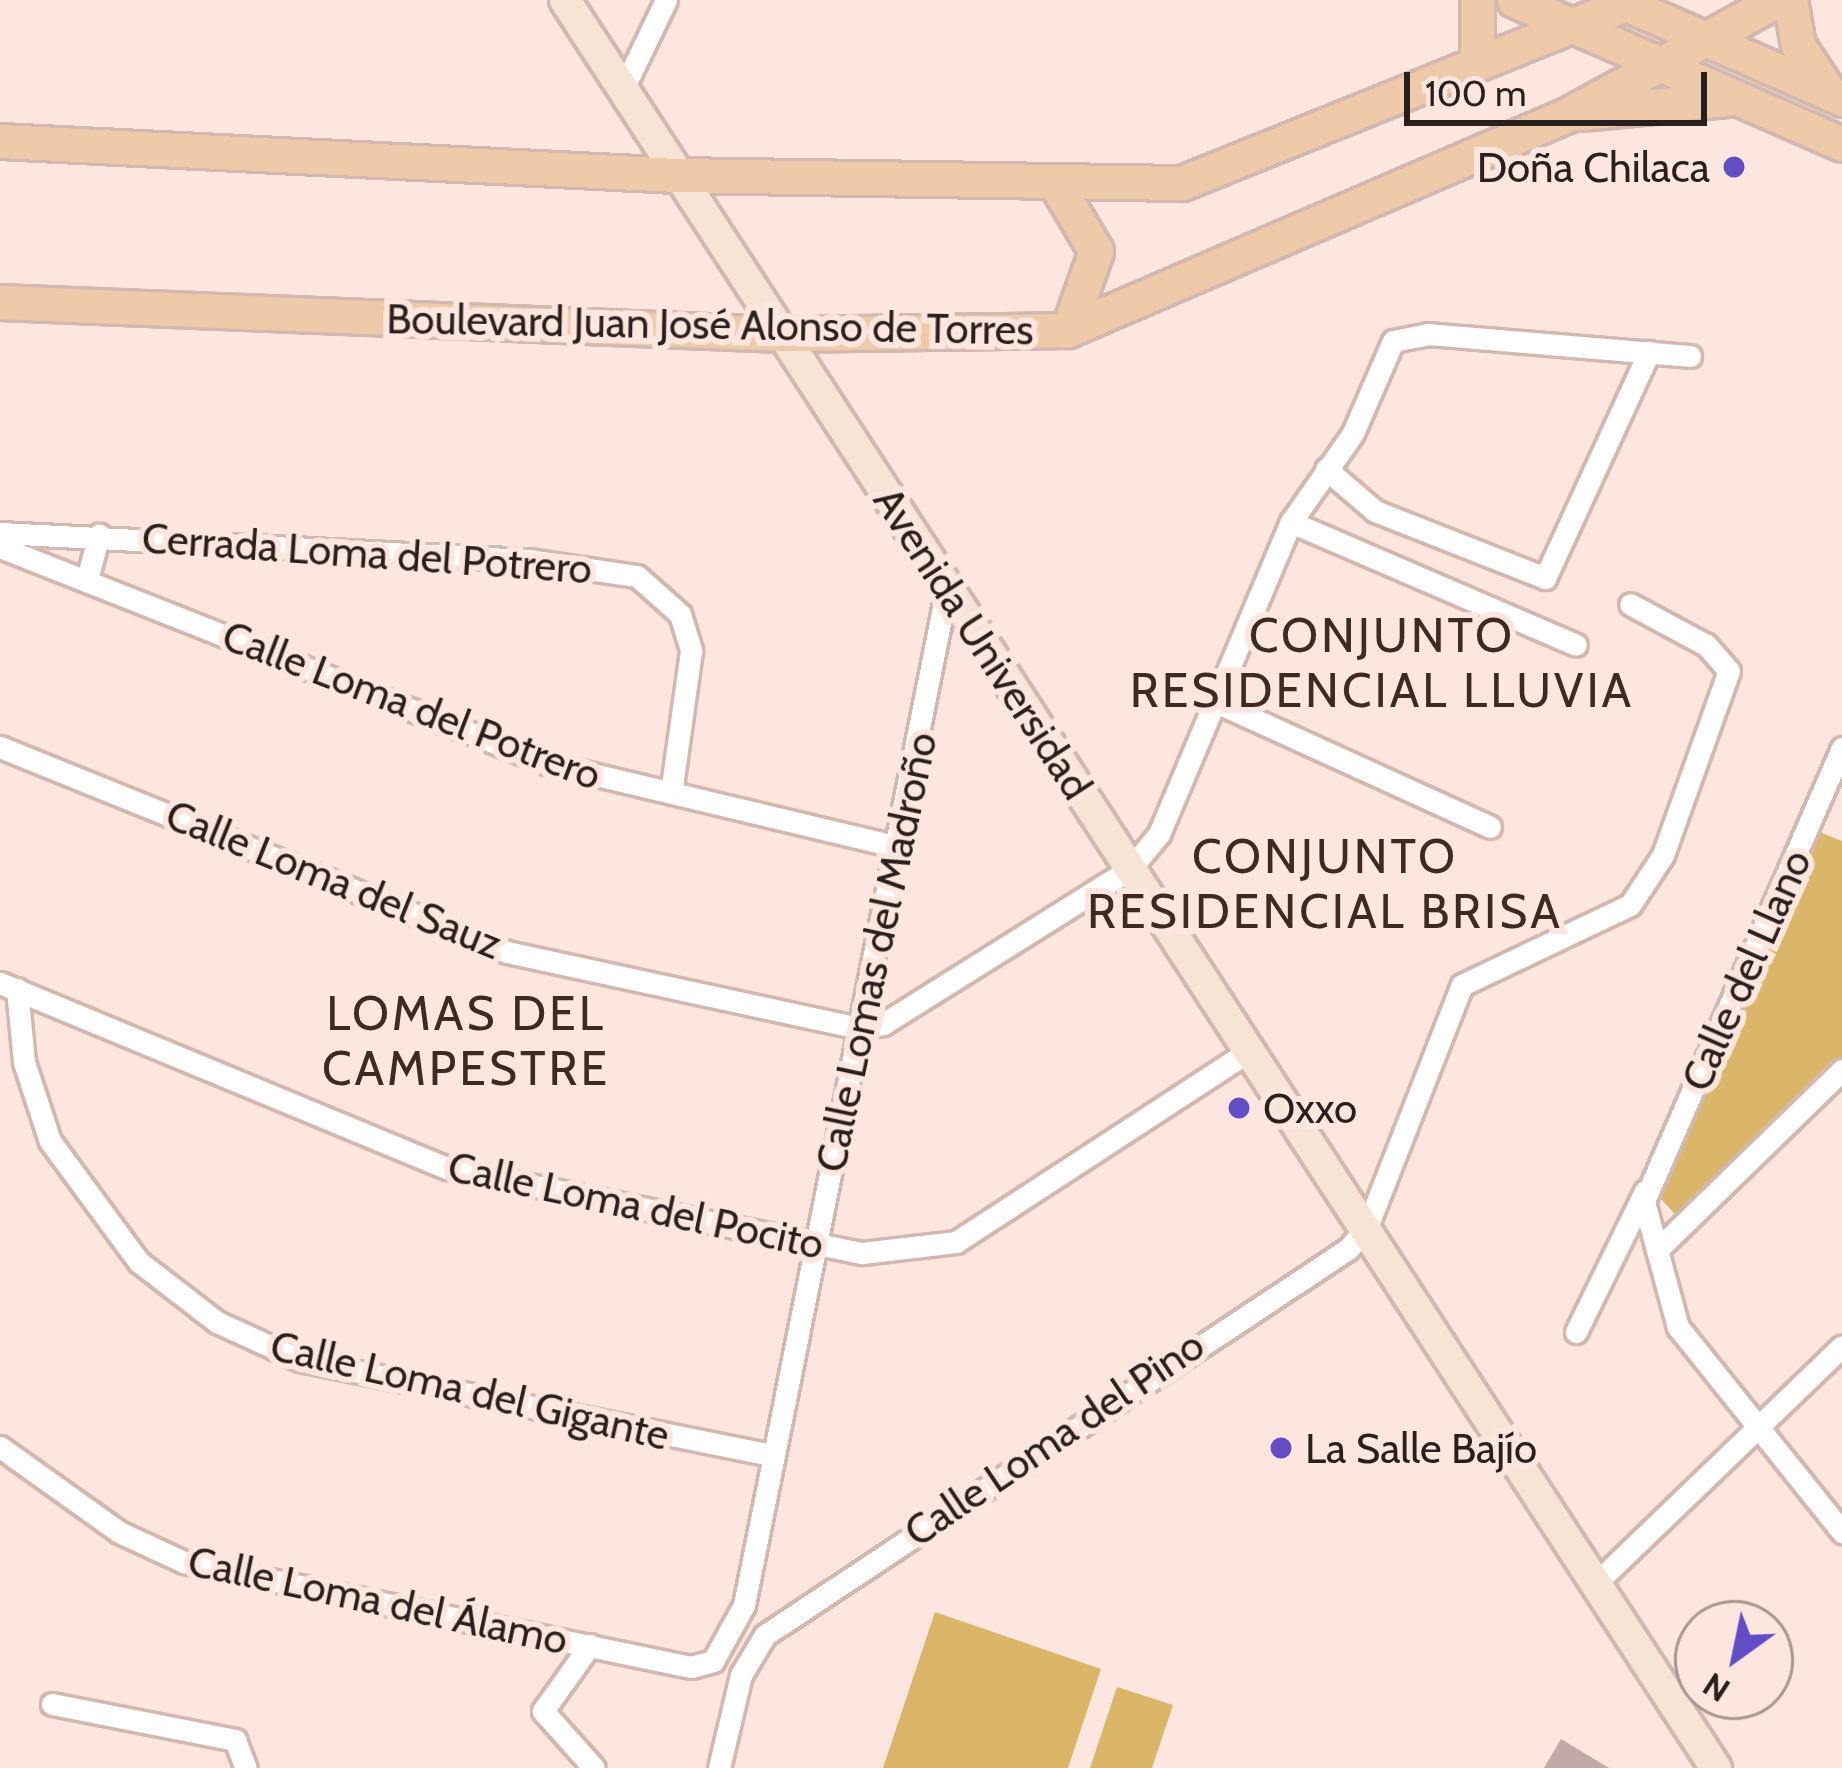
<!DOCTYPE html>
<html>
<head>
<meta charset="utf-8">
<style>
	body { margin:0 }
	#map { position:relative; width:1842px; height:1768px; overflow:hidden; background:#fde6df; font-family:Cabin,sans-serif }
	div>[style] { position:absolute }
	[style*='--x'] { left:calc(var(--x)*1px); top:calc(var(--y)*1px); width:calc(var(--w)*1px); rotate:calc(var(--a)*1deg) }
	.green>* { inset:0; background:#dbb668 }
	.building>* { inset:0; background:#c4a8a8 }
	.roads { filter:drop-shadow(3px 0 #d2b8af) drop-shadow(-3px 0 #d2b8af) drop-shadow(0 3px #d2b8af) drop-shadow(0 -3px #d2b8af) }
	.street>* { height:21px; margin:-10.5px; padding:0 10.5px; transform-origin:10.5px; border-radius:10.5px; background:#fff }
	.secondary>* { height:30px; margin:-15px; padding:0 15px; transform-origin:15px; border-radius:15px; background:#f6e5d5 }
	.primary>* { height:33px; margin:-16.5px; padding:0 16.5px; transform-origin:16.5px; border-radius:16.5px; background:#eecaaa }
	.dots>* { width:33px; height:33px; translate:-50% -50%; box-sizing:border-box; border:6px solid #fde6df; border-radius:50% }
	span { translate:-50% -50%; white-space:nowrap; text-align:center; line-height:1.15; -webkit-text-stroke:12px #fde6df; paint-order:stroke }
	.poi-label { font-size:42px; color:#291f1c }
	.right { translate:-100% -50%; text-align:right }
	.left { translate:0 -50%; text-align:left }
	.street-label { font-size:42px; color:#291f1c }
	.quarter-label { font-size:48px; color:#3e2a23; letter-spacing:3px }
	.north { position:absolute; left:1674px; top:1600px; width:120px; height:120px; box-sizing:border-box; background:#fde6df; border:3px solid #a89691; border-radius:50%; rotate:213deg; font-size:33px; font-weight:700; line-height:48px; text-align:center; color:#291f1c }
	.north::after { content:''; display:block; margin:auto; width:42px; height:54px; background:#634dc6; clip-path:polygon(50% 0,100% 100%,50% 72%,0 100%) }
	.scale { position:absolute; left:1404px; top:72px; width:303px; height:54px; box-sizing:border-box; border:6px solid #291f1c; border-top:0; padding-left:15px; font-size:36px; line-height:42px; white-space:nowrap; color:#291f1c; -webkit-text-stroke:9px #fde6df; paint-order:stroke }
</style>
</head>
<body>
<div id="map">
	<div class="green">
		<i style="clip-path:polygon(1817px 831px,1842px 841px,1842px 1060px,1676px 1215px,1658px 1196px)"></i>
		<i style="clip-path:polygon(935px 1612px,1101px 1669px,1068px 1768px,883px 1768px)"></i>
		<i style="clip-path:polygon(1117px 1687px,1173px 1705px,1152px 1768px,1090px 1768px)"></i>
	</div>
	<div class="building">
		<i style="clip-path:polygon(1561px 1739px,1609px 1768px,1544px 1768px)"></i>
	</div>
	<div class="roads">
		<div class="street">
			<i style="--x:622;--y:91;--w:101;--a:-64.2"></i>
			<i style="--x:1326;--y:469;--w:65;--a:40.6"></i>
			<i style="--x:1375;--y:511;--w:183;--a:21.5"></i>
			<i style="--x:1545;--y:578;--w:249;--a:-65.3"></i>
			<i style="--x:1291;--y:522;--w:310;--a:23.3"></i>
			<i style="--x:0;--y:533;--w:529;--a:2.93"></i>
			<i style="--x:528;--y:560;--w:110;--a:8.4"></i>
			<i style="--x:637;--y:576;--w:57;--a:41.5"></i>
			<i style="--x:680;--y:614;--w:39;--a:73"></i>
			<i style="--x:691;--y:651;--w:143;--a:98"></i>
			<i style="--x:0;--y:547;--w:587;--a:21.58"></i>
			<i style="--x:546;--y:763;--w:367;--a:13.4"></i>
			<i style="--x:87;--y:579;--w:46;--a:-74.7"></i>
			<i style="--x:1216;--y:702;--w:301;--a:24.5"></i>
			<i style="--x:0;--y:747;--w:547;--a:22.02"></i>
			<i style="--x:507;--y:952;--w:360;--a:12.2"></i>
			<i style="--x:859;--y:1028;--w:24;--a:-9"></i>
			<i style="--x:883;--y:1024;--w:292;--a:-32.1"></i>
			<i style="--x:1130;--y:869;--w:45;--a:-50.4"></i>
			<i style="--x:1159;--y:834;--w:339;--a:-67.1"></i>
			<i style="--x:1291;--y:522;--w:108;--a:-55.1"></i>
			<i style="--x:1353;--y:433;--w:100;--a:-66.5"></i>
			<i style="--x:1393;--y:341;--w:36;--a:-11"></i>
			<i style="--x:1428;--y:334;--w:263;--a:4.8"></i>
			<i style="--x:1842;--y:748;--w:495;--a:113.6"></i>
			<i style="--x:1644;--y:1202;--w:130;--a:74.8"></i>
			<i style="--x:1678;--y:1327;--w:263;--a:51.3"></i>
			<i style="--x:0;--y:983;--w:484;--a:22.5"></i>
			<i style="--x:447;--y:1168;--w:424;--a:11.6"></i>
			<i style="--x:862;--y:1253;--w:95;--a:-6.7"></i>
			<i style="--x:956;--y:1242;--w:350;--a:-33.1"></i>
			<i style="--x:17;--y:989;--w:73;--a:84.5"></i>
			<i style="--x:24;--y:1062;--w:83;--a:71.8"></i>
			<i style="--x:50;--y:1141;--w:150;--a:53.7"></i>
			<i style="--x:139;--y:1262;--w:98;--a:37.6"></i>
			<i style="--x:217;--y:1322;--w:91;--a:24.6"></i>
			<i style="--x:300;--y:1360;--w:482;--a:11.4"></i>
			<i style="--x:1657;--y:1250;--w:258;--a:-44.2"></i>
			<i style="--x:1576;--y:1332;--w:157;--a:-63.9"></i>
			<i style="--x:0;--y:1447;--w:146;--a:35.5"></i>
			<i style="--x:119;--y:1532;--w:72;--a:24.8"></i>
			<i style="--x:184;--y:1562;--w:518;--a:11.7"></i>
			<i style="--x:691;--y:1667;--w:23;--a:-15"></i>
			<i style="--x:713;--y:1661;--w:64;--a:-61"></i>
			<i style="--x:744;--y:1605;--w:1037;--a:-78.71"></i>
			<i style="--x:1594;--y:1585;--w:344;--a:-43.9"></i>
			<i style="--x:590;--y:1645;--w:81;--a:125.5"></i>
			<i style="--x:543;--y:1711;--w:76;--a:48.2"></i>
			<i style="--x:52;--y:1704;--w:187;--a:11.1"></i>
			<i style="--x:235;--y:1740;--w:30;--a:69"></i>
			<i style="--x:719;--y:1768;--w:96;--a:-76.7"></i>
			<i style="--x:741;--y:1675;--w:47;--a:-59"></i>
			<i style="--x:765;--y:1635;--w:699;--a:-33.51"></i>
			<i style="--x:1348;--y:1249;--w:29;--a:-49"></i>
			<i style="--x:1367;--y:1227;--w:260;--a:-68.6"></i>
			<i style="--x:1462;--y:985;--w:186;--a:-25.5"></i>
			<i style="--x:1630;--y:905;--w:60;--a:-56.6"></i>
			<i style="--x:1663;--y:855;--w:195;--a:-70.3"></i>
			<i style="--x:1729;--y:671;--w:35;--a:-131"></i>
			<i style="--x:1706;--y:645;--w:86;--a:-151.7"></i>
		</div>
		<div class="secondary">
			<i style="--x:565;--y:0;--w:2110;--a:56.94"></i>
		</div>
		<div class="primary">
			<i style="--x:1477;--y:0;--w:64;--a:90"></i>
			<i style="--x:1514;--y:0;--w:358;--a:23.7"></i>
			<i style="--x:1617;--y:0;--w:246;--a:23.7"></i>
			<i style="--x:1790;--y:0;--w:46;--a:79.9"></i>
			<i style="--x:1798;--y:45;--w:55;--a:56.9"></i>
			<i style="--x:1581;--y:113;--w:146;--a:-5.5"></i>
			<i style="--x:0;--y:141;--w:677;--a:2.88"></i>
			<i style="--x:676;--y:175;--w:506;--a:0.91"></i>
			<i style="--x:1182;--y:183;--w:488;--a:-22"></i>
			<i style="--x:1056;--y:184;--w:78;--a:59.2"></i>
			<i style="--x:1096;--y:251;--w:84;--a:109.5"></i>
			<i style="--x:0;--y:302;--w:782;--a:2.35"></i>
			<i style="--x:781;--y:334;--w:287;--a:-0.8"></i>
			<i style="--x:1068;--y:330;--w:543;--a:-23.31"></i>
			<i style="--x:1567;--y:115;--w:239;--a:-28.7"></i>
		</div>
	</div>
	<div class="dots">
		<i style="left:1734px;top:167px;background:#634dc6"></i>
		<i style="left:1239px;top:1108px;background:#634dc6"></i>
		<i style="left:1281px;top:1448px;background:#634dc6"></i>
	</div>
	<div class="poi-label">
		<span class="right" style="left:1710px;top:167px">Doña Chilaca</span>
		<span class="left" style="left:1263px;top:1108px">Oxxo</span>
		<span class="left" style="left:1305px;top:1448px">La Salle Bajío</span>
	</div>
	<div class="street-label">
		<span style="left:710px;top:324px;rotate:1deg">Boulevard Juan José Alonso de Torres</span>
		<span style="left:367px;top:553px;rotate:4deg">Cerrada Loma del Potrero</span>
		<span style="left:983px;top:643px;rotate:57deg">Avenida Universidad</span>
		<span style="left:412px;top:705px;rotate:21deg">Calle Loma del Potrero</span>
		<span style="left:334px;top:879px;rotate:22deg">Calle Loma del Sauz</span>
		<span style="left:876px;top:952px;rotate:-78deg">Calle Lomas del Madroño</span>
		<span style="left:1746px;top:970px;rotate:-66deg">Calle del Llano</span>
		<span style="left:636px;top:1205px;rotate:12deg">Calle Loma del Pocito</span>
		<span style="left:470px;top:1390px;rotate:13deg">Calle Loma del Gigante</span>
		<span style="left:1054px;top:1438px;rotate:-34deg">Calle Loma del Pino</span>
		<span style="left:378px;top:1600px;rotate:12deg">Calle Loma del Álamo</span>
	</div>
	<div class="quarter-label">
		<span style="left:1382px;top:663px">CONJUNTO<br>RESIDENCIAL LLUVIA</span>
		<span style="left:1325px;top:884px">CONJUNTO<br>RESIDENCIAL BRISA</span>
		<span style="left:466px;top:1041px">LOMAS DEL<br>CAMPESTRE</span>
	</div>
	<div class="north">N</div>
	<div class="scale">100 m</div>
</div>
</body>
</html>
